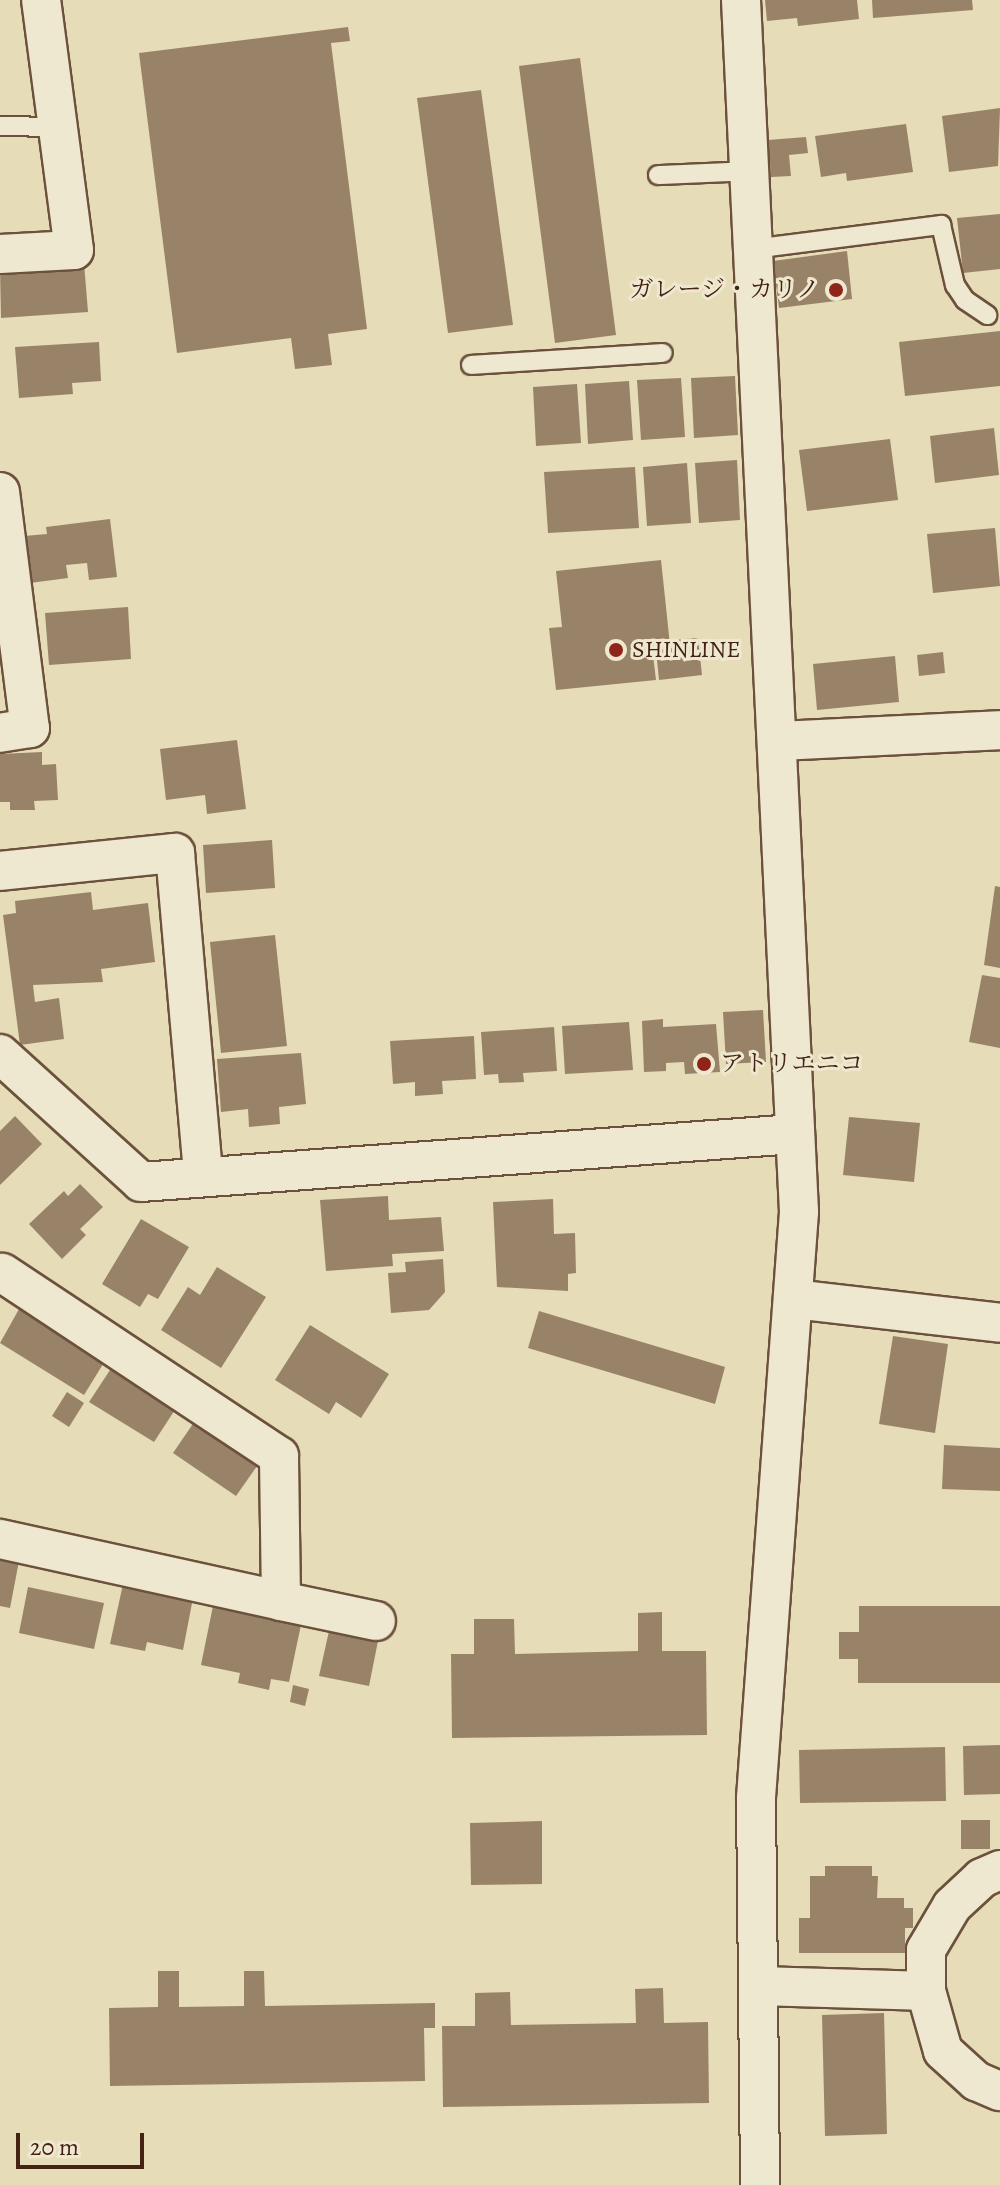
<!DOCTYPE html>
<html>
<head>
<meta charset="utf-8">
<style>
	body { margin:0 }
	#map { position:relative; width:1000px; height:2185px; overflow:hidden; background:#e6dcb7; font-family:Alegreya,"Noto Serif JP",serif }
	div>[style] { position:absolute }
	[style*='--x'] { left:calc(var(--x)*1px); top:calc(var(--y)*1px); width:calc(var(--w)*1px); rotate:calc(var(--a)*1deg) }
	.building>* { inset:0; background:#988368 }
	.roads { filter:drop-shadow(2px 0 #6c513c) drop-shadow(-2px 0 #6c513c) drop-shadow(0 2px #6c513c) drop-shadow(0 -2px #6c513c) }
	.lane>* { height:18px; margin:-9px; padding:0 9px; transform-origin:9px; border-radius:9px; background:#efe8d0 }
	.street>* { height:38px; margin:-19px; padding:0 19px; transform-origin:19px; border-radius:19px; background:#efe8d0 }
	.dots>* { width:22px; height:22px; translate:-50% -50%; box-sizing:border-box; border:4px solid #efe8d0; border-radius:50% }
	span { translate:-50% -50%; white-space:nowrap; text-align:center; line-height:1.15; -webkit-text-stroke:6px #efe8d0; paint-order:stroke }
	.poi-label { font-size:24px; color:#442313 }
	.right { translate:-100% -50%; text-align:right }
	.left { translate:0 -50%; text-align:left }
	.scale { position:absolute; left:16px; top:2133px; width:128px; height:36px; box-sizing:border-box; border:4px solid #442313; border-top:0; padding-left:10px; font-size:24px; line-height:28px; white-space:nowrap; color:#442313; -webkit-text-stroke:6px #efe8d0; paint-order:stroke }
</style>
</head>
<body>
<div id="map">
	<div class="building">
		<i style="clip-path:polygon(765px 0,857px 0,859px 19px,798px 26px,797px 18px,767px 21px)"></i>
		<i style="clip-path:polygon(872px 0,972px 0,973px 10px,873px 18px)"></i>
		<i style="clip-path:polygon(348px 27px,350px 41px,331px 43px,367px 329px,328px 334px,332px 365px,295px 369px,291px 338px,177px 353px,139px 53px)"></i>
		<i style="clip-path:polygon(580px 58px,616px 335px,555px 343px,519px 66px)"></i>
		<i style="clip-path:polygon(481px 90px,513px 325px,448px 333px,417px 98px)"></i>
		<i style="clip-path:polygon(1000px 108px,998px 166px,949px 172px,942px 116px)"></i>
		<i style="clip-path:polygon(906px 124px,913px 172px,847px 181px,846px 173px,821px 177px,815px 136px)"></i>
		<i style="clip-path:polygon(806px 137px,808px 153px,789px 155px,791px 176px,771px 177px,768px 140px)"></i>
		<i style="clip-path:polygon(1000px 214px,1000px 269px,963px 273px,957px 218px)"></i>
		<i style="clip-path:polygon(847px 251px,852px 299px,779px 308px,773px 261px)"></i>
		<i style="clip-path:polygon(84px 263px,88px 312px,1px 318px,0 268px)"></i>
		<i style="clip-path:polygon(1000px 331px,1000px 386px,905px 396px,899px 342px)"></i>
		<i style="clip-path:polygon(99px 342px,101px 381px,72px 383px,73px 394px,19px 398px,15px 347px)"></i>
		<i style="clip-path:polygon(735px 376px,738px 435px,694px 438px,691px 378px)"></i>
		<i style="clip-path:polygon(681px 378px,685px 437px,641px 440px,637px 380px)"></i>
		<i style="clip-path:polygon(629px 381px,633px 440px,588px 444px,585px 384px)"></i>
		<i style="clip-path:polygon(577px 384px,581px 443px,536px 446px,533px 387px)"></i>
		<i style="clip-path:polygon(994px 428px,999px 475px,935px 483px,930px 436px)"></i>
		<i style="clip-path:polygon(890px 439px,898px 500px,807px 511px,799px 450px)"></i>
		<i style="clip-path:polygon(737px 460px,740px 520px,699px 523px,695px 463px)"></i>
		<i style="clip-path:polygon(687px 463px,691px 523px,647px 526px,643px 467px)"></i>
		<i style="clip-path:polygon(635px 467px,639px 528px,548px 533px,544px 472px)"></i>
		<i style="clip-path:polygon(110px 519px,117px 577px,89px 580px,87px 563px,66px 565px,68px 578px,30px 583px,24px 536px,47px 534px,46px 527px)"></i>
		<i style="clip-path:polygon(995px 528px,1000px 586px,933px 593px,927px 534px)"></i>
		<i style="clip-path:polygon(661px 560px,670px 645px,652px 647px,656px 680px,556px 690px,549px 628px,562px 627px,556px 571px)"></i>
		<i style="clip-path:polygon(128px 607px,131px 659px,49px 665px,45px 613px)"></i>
		<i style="clip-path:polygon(698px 638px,702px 675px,659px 680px,656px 650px,674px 648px,673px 640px)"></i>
		<i style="clip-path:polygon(943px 652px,945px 673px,919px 676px,917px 655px)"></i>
		<i style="clip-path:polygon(895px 656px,899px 702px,817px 710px,813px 664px)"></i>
		<i style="clip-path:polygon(237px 740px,246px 809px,207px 814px,205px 795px,166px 800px,160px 749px)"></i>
		<i style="clip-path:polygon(42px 752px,42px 765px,56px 764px,58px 800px,34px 801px,35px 810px,10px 810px,10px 802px,0 802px,0 754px)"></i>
		<i style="clip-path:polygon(272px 840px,275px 888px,206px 893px,203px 845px)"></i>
		<i style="clip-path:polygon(995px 886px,1000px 887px,1000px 968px,984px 965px)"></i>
		<i style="clip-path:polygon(91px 892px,93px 910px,148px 903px,155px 962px,101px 969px,103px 982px,33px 985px,35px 1002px,59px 998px,64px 1039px,20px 1045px,3px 915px,16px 913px,15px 901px)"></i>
		<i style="clip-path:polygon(275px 935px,287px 1046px,221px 1053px,210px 942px)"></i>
		<i style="clip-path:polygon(982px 975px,1000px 978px,1000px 1048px,969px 1042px)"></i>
		<i style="clip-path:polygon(763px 1010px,766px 1062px,726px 1064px,723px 1012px)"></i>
		<i style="clip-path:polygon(663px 1019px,663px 1027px,716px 1024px,720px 1072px,685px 1074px,684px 1062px,666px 1063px,666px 1071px,644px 1072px,642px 1021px)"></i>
		<i style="clip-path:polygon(629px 1022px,633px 1070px,565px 1074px,562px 1026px)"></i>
		<i style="clip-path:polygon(554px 1027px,557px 1071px,523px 1073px,524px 1082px,499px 1083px,498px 1074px,484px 1075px,481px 1032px)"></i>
		<i style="clip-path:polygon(474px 1036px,476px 1079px,442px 1081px,443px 1094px,415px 1096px,415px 1082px,393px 1084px,390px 1041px)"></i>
		<i style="clip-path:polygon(301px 1053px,306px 1104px,279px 1107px,280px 1124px,249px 1127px,248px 1109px,221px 1112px,217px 1059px)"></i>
		<i style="clip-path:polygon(15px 1116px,42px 1144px,0 1185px,0 1131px)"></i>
		<i style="clip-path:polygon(849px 1117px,920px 1123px,914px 1182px,843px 1175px)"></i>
		<i style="clip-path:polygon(80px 1184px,103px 1207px,80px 1229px,86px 1235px,62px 1259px,29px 1224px,64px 1191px,68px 1196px)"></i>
		<i style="clip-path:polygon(388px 1196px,389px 1220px,441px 1217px,444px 1251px,392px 1254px,393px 1266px,326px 1271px,320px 1200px)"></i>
		<i style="clip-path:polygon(553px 1199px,554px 1234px,575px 1233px,576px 1273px,568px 1274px,568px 1291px,497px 1287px,493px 1202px)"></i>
		<i style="clip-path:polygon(141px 1219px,189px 1247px,158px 1299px,148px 1294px,140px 1307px,102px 1284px)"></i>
		<i style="clip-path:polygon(443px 1259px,445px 1292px,429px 1310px,391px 1313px,388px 1273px,406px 1272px,405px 1262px)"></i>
		<i style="clip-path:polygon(217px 1267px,266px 1297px,221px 1368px,161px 1330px,188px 1287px,200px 1295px)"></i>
		<i style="clip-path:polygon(23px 1302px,108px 1356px,84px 1395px,0 1343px)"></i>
		<i style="clip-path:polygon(539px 1311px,725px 1367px,715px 1404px,528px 1348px)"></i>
		<i style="clip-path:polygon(310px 1325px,389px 1374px,361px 1418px,336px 1402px,329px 1414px,275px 1380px)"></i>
		<i style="clip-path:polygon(893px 1336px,948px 1344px,935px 1433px,879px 1424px)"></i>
		<i style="clip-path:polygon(112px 1367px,182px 1399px,154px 1442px,89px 1402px)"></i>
		<i style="clip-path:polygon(67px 1392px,84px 1403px,69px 1427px,52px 1416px)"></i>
		<i style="clip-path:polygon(199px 1415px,262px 1459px,236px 1496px,173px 1453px)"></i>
		<i style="clip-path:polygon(944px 1445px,1000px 1448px,1000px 1491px,942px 1489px)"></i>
		<i style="clip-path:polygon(0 1558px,19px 1561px,10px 1608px,0 1606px)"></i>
		<i style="clip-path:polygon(123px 1584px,193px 1598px,183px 1650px,147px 1642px,145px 1651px,110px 1644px)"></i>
		<i style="clip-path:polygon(28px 1587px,104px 1603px,94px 1649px,19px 1633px)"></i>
		<i style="clip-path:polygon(214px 1601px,302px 1620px,289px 1682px,271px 1679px,269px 1690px,238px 1683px,240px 1673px,201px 1665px)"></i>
		<i style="clip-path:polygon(859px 1606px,1000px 1606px,1000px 1683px,858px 1683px,858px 1659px,839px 1659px,839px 1632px,859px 1632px)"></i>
		<i style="clip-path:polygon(662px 1612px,662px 1651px,706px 1651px,707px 1735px,452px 1738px,451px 1654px,474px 1654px,474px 1619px,514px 1619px,515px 1654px,638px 1651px,638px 1613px)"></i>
		<i style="clip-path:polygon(350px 1624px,372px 1629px,369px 1640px,378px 1641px,369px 1686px,319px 1676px,329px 1631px,348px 1636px)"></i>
		<i style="clip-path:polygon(293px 1685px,309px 1689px,305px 1706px,290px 1702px)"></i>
		<i style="clip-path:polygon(1000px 1745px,1000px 1794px,964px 1795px,963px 1746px)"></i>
		<i style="clip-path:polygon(945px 1747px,946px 1801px,800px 1803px,799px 1750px)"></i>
		<i style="clip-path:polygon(961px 1820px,990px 1820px,990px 1849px,961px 1849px)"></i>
		<i style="clip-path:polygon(542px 1821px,542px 1884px,471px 1885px,470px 1823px)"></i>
		<i style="clip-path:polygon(825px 1866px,872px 1866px,872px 1876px,878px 1876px,877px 1898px,904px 1898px,904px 1908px,913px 1908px,913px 1928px,905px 1928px,905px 1953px,799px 1953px,799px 1918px,810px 1918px,810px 1876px,825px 1876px)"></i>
		<i style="clip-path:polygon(158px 1971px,179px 1971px,179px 2007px,244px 2006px,244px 1971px,264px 1971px,265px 2006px,435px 2003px,435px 2028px,424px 2028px,425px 2081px,110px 2086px,109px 2008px,158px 2007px)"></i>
		<i style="clip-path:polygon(663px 1988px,664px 2023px,708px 2022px,709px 2103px,443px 2107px,442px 2026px,475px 2026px,475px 1993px,510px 1992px,511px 2025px,636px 2023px,635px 1989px)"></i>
		<i style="clip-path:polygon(884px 2013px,887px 2134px,825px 2136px,822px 2015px)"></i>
	</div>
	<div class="roads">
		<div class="lane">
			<i style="--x:0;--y:126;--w:58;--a:1"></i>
			<i style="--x:658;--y:175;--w:91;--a:-2.5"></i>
			<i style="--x:753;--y:249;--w:190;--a:-7.3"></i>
			<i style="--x:941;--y:225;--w:62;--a:76.9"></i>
			<i style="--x:955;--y:285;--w:18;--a:56"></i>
			<i style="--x:965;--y:300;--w:27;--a:34"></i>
			<i style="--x:471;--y:365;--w:192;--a:-3.6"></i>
		</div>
		<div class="street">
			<i style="--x:741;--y:0;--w:1213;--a:87.26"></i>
			<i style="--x:799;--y:1212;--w:588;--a:94.2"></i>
			<i style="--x:756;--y:1798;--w:387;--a:89.4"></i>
			<i style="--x:0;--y:254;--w:74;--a:-3.1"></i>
			<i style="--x:74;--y:250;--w:252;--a:-97.5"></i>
			<i style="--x:0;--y:492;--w:238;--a:82.8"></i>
			<i style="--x:30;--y:728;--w:30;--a:171"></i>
			<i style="--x:778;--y:741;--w:222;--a:-2.8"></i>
			<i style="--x:0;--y:871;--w:176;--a:-5.9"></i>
			<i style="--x:175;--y:853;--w:324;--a:85"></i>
			<i style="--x:0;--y:1054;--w:190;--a:42.2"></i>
			<i style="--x:141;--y:1182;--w:656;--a:-4.2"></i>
			<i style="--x:794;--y:1299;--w:207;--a:6.6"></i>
			<i style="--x:0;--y:1539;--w:288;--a:12.4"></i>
			<i style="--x:281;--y:1601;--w:145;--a:-90.8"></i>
			<i style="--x:279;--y:1456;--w:332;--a:-146.5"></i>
			<i style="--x:281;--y:1601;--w:97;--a:11.9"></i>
			<i style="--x:1000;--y:1870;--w:20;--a:156"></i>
			<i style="--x:982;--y:1878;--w:41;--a:137"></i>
			<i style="--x:952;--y:1906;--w:51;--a:120.6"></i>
			<i style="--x:926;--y:1950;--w:41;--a:90"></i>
			<i style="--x:926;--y:1991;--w:62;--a:74.2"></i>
			<i style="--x:943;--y:2051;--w:45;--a:42.3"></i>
			<i style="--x:976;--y:2081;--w:26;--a:23"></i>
			<i style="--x:761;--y:1986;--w:165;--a:1.7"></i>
		</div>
	</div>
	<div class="dots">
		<i style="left:836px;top:290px;background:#8f2418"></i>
		<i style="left:616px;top:650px;background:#8f2418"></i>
		<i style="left:704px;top:1064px;background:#8f2418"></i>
	</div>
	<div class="poi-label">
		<span class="right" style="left:820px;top:290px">ガレージ・カリノ</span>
		<span class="left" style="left:632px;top:650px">SHINLINE</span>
		<span class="left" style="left:720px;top:1064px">アトリエニコ</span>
	</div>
	<div class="scale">20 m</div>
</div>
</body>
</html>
